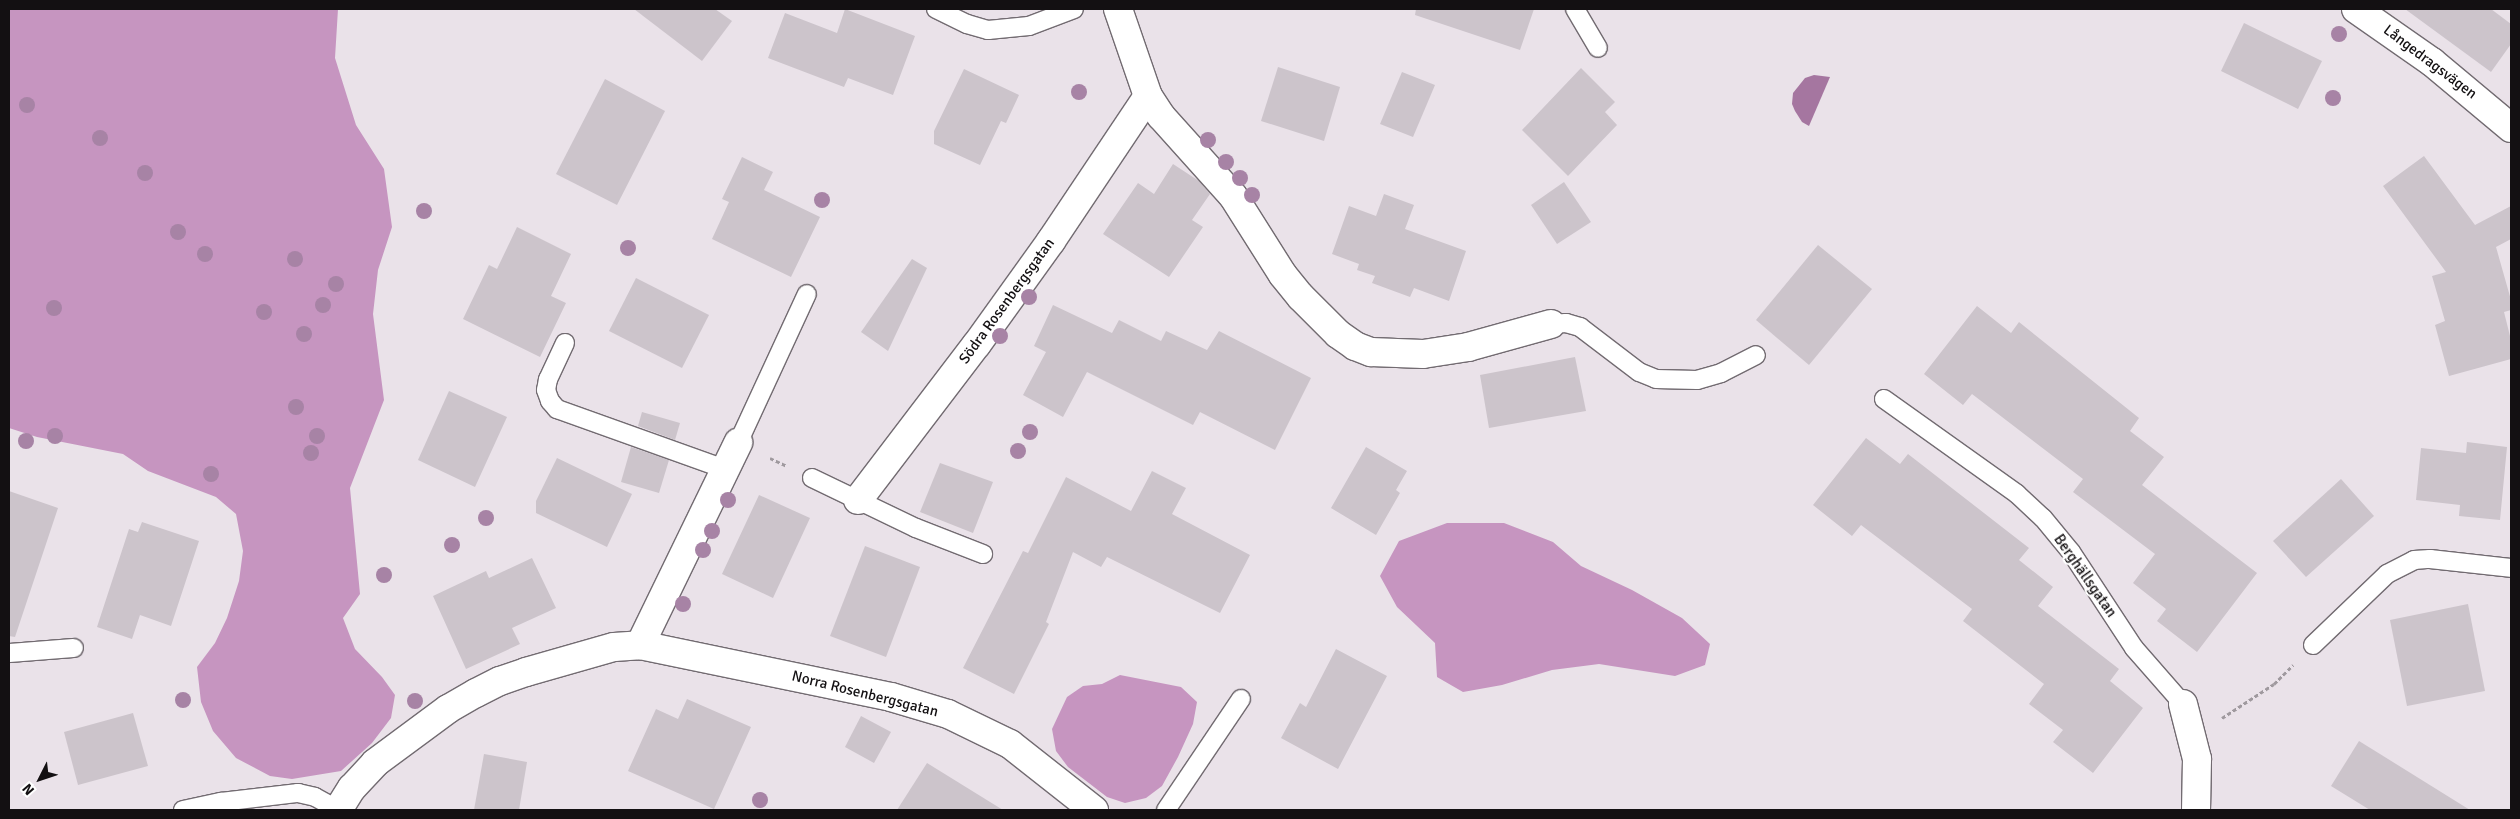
<!DOCTYPE html>
<html>
<head>
<meta charset="utf-8">
<style>
	body { margin:0 }
	#map { position:relative; width:2520px; height:819px; overflow:hidden; background:#eae2e9; font-family:Signika,sans-serif }
	div>[style] { position:absolute }
	[style*='--x'] { left:calc(var(--x)*1px); top:calc(var(--y)*1px); width:calc(var(--w)*1px); rotate:calc(var(--a)*1deg) }
	.forest>* { inset:0; background:#c695c0 }
	.water>* { inset:0; background:#a576a0 }
	.building>* { inset:0; background:#ccc4cb }
	.path>* { height:3px; margin-top:-1.5px; transform-origin:0; background:repeating-linear-gradient(90deg,#9f999e 0 4px,transparent 0 6.5px) }
	.roads { filter:drop-shadow(1px 0 #726b71) drop-shadow(-1px 0 #726b71) drop-shadow(0 1px #726b71) drop-shadow(0 -1px #726b71) }
	.lane>* { height:18px; margin:-9px; padding:0 9px; transform-origin:9px; border-radius:9px; background:#fff }
	.street>* { height:28px; margin:-14px; padding:0 14px; transform-origin:14px; border-radius:14px; background:#fff }
	.trees>* { width:16px; height:16px; margin:-8px; border-radius:50%; background:#a783a5 }
	span { translate:-50% -50%; white-space:nowrap; text-align:center; line-height:1.15; -webkit-text-stroke:4.5px #fff; paint-order:stroke }
	.street-label { font-size:15px; color:#131012 }
	.frame { position:absolute; inset:0; border:10px solid #131012; pointer-events:none }
	.north { position:absolute; left:15px; top:754px; width:50px; height:50px; -webkit-text-stroke:4px #fff; paint-order:stroke; rotate:229deg; font-size:14px; font-weight:700; line-height:20px; text-align:center; color:#131012 }
	.north::after { content:''; display:block; margin:auto; width:18px; height:22px; background:#131012; clip-path:polygon(50% 0,100% 100%,50% 72%,0 100%) }
</style>
</head>
<body>
<div id="map">
	<div class="forest">
		<i style="clip-path:polygon(9px 9px,338px 9px,335px 58px,356px 125px,384px 169px,392px 227px,378px 270px,373px 314px,384px 400px,350px 488px,360px 594px,343px 618px,355px 649px,382px 677px,395px 695px,391px 718px,372px 743px,341px 771px,292px 779px,270px 776px,236px 758px,213px 731px,201px 702px,197px 667px,215px 643px,227px 618px,239px 581px,243px 551px,236px 514px,216px 497px,148px 471px,123px 454px,37px 437px,9px 428px)"></i>
		<i style="clip-path:polygon(1447px 523px,1504px 523px,1553px 542px,1581px 566px,1632px 590px,1682px 618px,1710px 644px,1705px 665px,1675px 676px,1599px 664px,1552px 670px,1502px 685px,1463px 692px,1437px 677px,1435px 643px,1397px 607px,1380px 576px,1399px 541px)"></i>
		<i style="clip-path:polygon(1120px 675px,1181px 687px,1197px 702px,1193px 724px,1178px 757px,1162px 786px,1146px 798px,1125px 803px,1107px 797px,1068px 767px,1056px 751px,1052px 729px,1067px 697px,1083px 686px,1102px 684px)"></i>
	</div>
	<div class="water">
		<i style="clip-path:polygon(1814px 75px,1830px 77px,1809px 126px,1802px 122px,1795px 111px,1792px 104px,1793px 93px,1805px 78px)"></i>
	</div>
	<div class="building">
		<i style="clip-path:polygon(634px 9px,715px 9px,732px 21px,702px 61px)"></i>
		<i style="clip-path:polygon(845px 9px,915px 36px,893px 95px,848px 78px,844px 87px,768px 58px,785px 13px,837px 33px)"></i>
		<i style="clip-path:polygon(1416px 9px,1534px 9px,1520px 50px,1415px 15px)"></i>
		<i style="clip-path:polygon(2405px 9px,2491px 9px,2511px 24px,2511px 44px,2491px 72px)"></i>
		<i style="clip-path:polygon(2244px 23px,2322px 61px,2298px 109px,2221px 71px)"></i>
		<i style="clip-path:polygon(1278px 67px,1340px 87px,1324px 141px,1261px 121px)"></i>
		<i style="clip-path:polygon(1581px 68px,1615px 102px,1605px 112px,1617px 125px,1568px 176px,1522px 130px)"></i>
		<i style="clip-path:polygon(964px 69px,1019px 95px,1006px 123px,1001px 121px,980px 165px,934px 144px,934px 131px)"></i>
		<i style="clip-path:polygon(1402px 72px,1435px 85px,1413px 137px,1380px 124px)"></i>
		<i style="clip-path:polygon(605px 79px,665px 111px,617px 205px,556px 174px)"></i>
		<i style="clip-path:polygon(2424px 156px,2475px 225px,2511px 206px,2511px 239px,2496px 247px,2511px 300px,2511px 310px,2504px 312px,2511px 340px,2511px 359px,2449px 376px,2435px 325px,2445px 321px,2432px 276px,2446px 272px,2383px 186px)"></i>
		<i style="clip-path:polygon(742px 157px,773px 172px,764px 190px,820px 217px,791px 277px,712px 239px,729px 202px,722px 199px)"></i>
		<i style="clip-path:polygon(1173px 164px,1199px 181px,1210px 194px,1192px 220px,1203px 227px,1169px 277px,1103px 234px,1138px 183px,1154px 194px)"></i>
		<i style="clip-path:polygon(1564px 182px,1591px 222px,1557px 244px,1531px 205px)"></i>
		<i style="clip-path:polygon(1384px 194px,1414px 205px,1405px 229px,1466px 251px,1449px 301px,1414px 288px,1410px 297px,1372px 283px,1375px 276px,1357px 270px,1359px 264px,1332px 254px,1349px 206px,1376px 216px)"></i>
		<i style="clip-path:polygon(517px 227px,571px 254px,551px 296px,566px 303px,540px 357px,463px 319px,489px 265px,497px 269px)"></i>
		<i style="clip-path:polygon(1818px 245px,1872px 289px,1809px 365px,1756px 320px)"></i>
		<i style="clip-path:polygon(912px 259px,927px 268px,888px 351px,861px 332px)"></i>
		<i style="clip-path:polygon(636px 278px,709px 315px,682px 368px,609px 331px)"></i>
		<i style="clip-path:polygon(1053px 305px,1112px 333px,1119px 320px,1161px 341px,1166px 331px,1207px 350px,1219px 331px,1311px 378px,1275px 450px,1200px 412px,1193px 425px,1087px 372px,1063px 417px,1023px 395px,1046px 352px,1034px 346px)"></i>
		<i style="clip-path:polygon(1977px 306px,2011px 333px,2019px 322px,2139px 418px,2130px 431px,2164px 457px,2142px 485px,2257px 573px,2197px 652px,2157px 621px,2166px 609px,2133px 583px,2155px 554px,2073px 492px,2083px 479px,1972px 394px,1963px 405px,1924px 374px)"></i>
		<i style="clip-path:polygon(1575px 357px,1586px 411px,1489px 428px,1480px 375px)"></i>
		<i style="clip-path:polygon(449px 391px,507px 417px,475px 487px,418px 460px)"></i>
		<i style="clip-path:polygon(642px 412px,680px 423px,675px 440px,638px 426px)"></i>
		<i style="clip-path:polygon(1866px 438px,1900px 464px,1908px 454px,2029px 548px,2019px 560px,2053px 587px,2038px 606px,2119px 669px,2110px 681px,2143px 708px,2093px 773px,2053px 742px,2063px 730px,2029px 704px,2044px 684px,1963px 621px,1972px 609px,1861px 525px,1852px 536px,1813px 505px)"></i>
		<i style="clip-path:polygon(2467px 442px,2507px 447px,2500px 520px,2459px 516px,2460px 505px,2416px 500px,2421px 448px,2466px 453px)"></i>
		<i style="clip-path:polygon(631px 447px,669px 460px,659px 493px,621px 482px)"></i>
		<i style="clip-path:polygon(1366px 447px,1407px 471px,1396px 490px,1400px 493px,1376px 535px,1331px 508px)"></i>
		<i style="clip-path:polygon(557px 458px,632px 494px,607px 547px,536px 513px,536px 501px)"></i>
		<i style="clip-path:polygon(940px 463px,993px 482px,973px 533px,920px 512px)"></i>
		<i style="clip-path:polygon(1152px 471px,1186px 488px,1172px 514px,1250px 555px,1220px 613px,1107px 557px,1101px 567px,1073px 552px,1046px 622px,1049px 624px,1014px 694px,963px 668px,1023px 551px,1028px 553px,1066px 477px,1131px 511px)"></i>
		<i style="clip-path:polygon(2341px 479px,2374px 516px,2306px 577px,2273px 541px)"></i>
		<i style="clip-path:polygon(9px 491px,58px 508px,15px 637px,9px 636px)"></i>
		<i style="clip-path:polygon(759px 495px,810px 518px,773px 598px,722px 574px)"></i>
		<i style="clip-path:polygon(142px 522px,199px 541px,171px 626px,140px 615px,132px 639px,97px 627px,129px 529px,138px 532px)"></i>
		<i style="clip-path:polygon(865px 546px,920px 567px,886px 657px,830px 636px)"></i>
		<i style="clip-path:polygon(532px 558px,556px 608px,512px 628px,520px 644px,466px 669px,433px 596px,486px 571px,489px 578px)"></i>
		<i style="clip-path:polygon(2468px 604px,2485px 691px,2407px 706px,2390px 620px)"></i>
		<i style="clip-path:polygon(1336px 649px,1387px 676px,1338px 769px,1281px 738px,1300px 703px,1306px 707px)"></i>
		<i style="clip-path:polygon(687px 699px,751px 727px,714px 809px,628px 771px,656px 709px,678px 719px)"></i>
		<i style="clip-path:polygon(133px 713px,148px 766px,78px 785px,64px 732px)"></i>
		<i style="clip-path:polygon(861px 716px,891px 732px,874px 763px,845px 747px)"></i>
		<i style="clip-path:polygon(2359px 741px,2380px 754px,2470px 810px,2370px 810px,2331px 786px)"></i>
		<i style="clip-path:polygon(484px 754px,527px 762px,519px 810px,474px 810px)"></i>
		<i style="clip-path:polygon(927px 763px,1003px 810px,897px 810px)"></i>
	</div>
	<div class="path">
		<i style="--x:770;--y:458;--w:19;--a:25"></i>
		<i style="--x:2222;--y:718;--w:62;--a:-33.2"></i>
		<i style="--x:2274;--y:684;--w:27;--a:-45"></i>
	</div>
	<div class="roads">
		<div class="lane">
			<i style="--x:936;--y:9;--w:34;--a:26"></i>
			<i style="--x:967;--y:24;--w:22;--a:16"></i>
			<i style="--x:988;--y:30;--w:41;--a:-5.6"></i>
			<i style="--x:1029;--y:26;--w:48;--a:-20.7"></i>
			<i style="--x:1575;--y:9;--w:45;--a:59.5"></i>
			<i style="--x:1551;--y:324;--w:15;--a:-4"></i>
			<i style="--x:1566;--y:323;--w:15;--a:16"></i>
			<i style="--x:1580;--y:327;--w:74;--a:37.3"></i>
			<i style="--x:1639;--y:372;--w:18;--a:22"></i>
			<i style="--x:1656;--y:379;--w:41;--a:1.4"></i>
			<i style="--x:1697;--y:380;--w:25;--a:-16"></i>
			<i style="--x:1721;--y:373;--w:39;--a:-27"></i>
			<i style="--x:565;--y:343;--w:40;--a:115"></i>
			<i style="--x:548;--y:379;--w:11;--a:100"></i>
			<i style="--x:546;--y:390;--w:12;--a:70"></i>
			<i style="--x:550;--y:401;--w:11;--a:49"></i>
			<i style="--x:557;--y:409;--w:178;--a:19.7"></i>
			<i style="--x:1884;--y:399;--w:163;--a:35.5"></i>
			<i style="--x:2017;--y:494;--w:35;--a:43"></i>
			<i style="--x:2043;--y:518;--w:44;--a:50.5"></i>
			<i style="--x:2071;--y:552;--w:115;--a:56.7"></i>
			<i style="--x:2134;--y:648;--w:74;--a:48.8"></i>
			<i style="--x:738;--y:443;--w:164;--a:-65.2"></i>
			<i style="--x:812;--y:478;--w:115;--a:25.7"></i>
			<i style="--x:916;--y:528;--w:72;--a:21.2"></i>
			<i style="--x:2313;--y:645;--w:103;--a:-43.8"></i>
			<i style="--x:2387;--y:574;--w:30;--a:-27"></i>
			<i style="--x:2414;--y:560;--w:16;--a:-4"></i>
			<i style="--x:2430;--y:559;--w:81;--a:6.3"></i>
			<i style="--x:9;--y:653;--w:65;--a:-4.4"></i>
			<i style="--x:183;--y:810;--w:39;--a:-12"></i>
			<i style="--x:221;--y:802;--w:78;--a:-6.7"></i>
			<i style="--x:298;--y:793;--w:17;--a:13"></i>
			<i style="--x:315;--y:797;--w:26;--a:29"></i>
			<i style="--x:1166;--y:810;--w:134;--a:-56"></i>
		</div>
		<div class="street">
			<i style="--x:1118;--y:9;--w:92;--a:71"></i>
			<i style="--x:1148;--y:96;--w:24;--a:57"></i>
			<i style="--x:1161;--y:116;--w:108;--a:48"></i>
			<i style="--x:1233;--y:196;--w:93;--a:57.7"></i>
			<i style="--x:1283;--y:275;--w:28;--a:51"></i>
			<i style="--x:1301;--y:297;--w:52;--a:45"></i>
			<i style="--x:1338;--y:334;--w:21;--a:35"></i>
			<i style="--x:1355;--y:346;--w:17;--a:21"></i>
			<i style="--x:1371;--y:352;--w:52;--a:2.2"></i>
			<i style="--x:1423;--y:354;--w:46;--a:-8.8"></i>
			<i style="--x:1468;--y:347;--w:86;--a:-15.5"></i>
			<i style="--x:2356;--y:9;--w:93;--a:34.9"></i>
			<i style="--x:2432;--y:62;--w:103;--a:39.9"></i>
			<i style="--x:858;--y:500;--w:196;--a:-52.7"></i>
			<i style="--x:977;--y:344;--w:127;--a:-54.3"></i>
			<i style="--x:1051;--y:241;--w:174;--a:-56.2"></i>
			<i style="--x:640;--y:645;--w:225;--a:-64.1"></i>
			<i style="--x:2183;--y:704;--w:57;--a:75.7"></i>
			<i style="--x:2197;--y:759;--w:51;--a:91.1"></i>
			<i style="--x:338;--y:810;--w:26;--a:-58"></i>
			<i style="--x:352;--y:788;--w:34;--a:-47"></i>
			<i style="--x:375;--y:763;--w:91;--a:-36.5"></i>
			<i style="--x:448;--y:709;--w:32;--a:-30"></i>
			<i style="--x:476;--y:693;--w:27;--a:-27"></i>
			<i style="--x:500;--y:681;--w:28;--a:-19"></i>
			<i style="--x:526;--y:672;--w:91;--a:-15.9"></i>
			<i style="--x:614;--y:647;--w:26;--a:-4"></i>
			<i style="--x:640;--y:645;--w:256;--a:11.7"></i>
			<i style="--x:891;--y:697;--w:59;--a:16.6"></i>
			<i style="--x:948;--y:714;--w:69;--a:25.8"></i>
			<i style="--x:1010;--y:744;--w:107;--a:38.2"></i>
		</div>
	</div>
	<div class="trees">
		<i style="left:2339px;top:34px"></i>
		<i style="left:1079px;top:92px"></i>
		<i style="left:2333px;top:98px"></i>
		<i style="left:27px;top:105px"></i>
		<i style="left:100px;top:138px"></i>
		<i style="left:1208px;top:140px"></i>
		<i style="left:1226px;top:162px"></i>
		<i style="left:145px;top:173px"></i>
		<i style="left:1240px;top:178px"></i>
		<i style="left:1252px;top:195px"></i>
		<i style="left:822px;top:200px"></i>
		<i style="left:424px;top:211px"></i>
		<i style="left:178px;top:232px"></i>
		<i style="left:628px;top:248px"></i>
		<i style="left:205px;top:254px"></i>
		<i style="left:295px;top:259px"></i>
		<i style="left:336px;top:284px"></i>
		<i style="left:1029px;top:297px"></i>
		<i style="left:323px;top:305px"></i>
		<i style="left:54px;top:308px"></i>
		<i style="left:264px;top:312px"></i>
		<i style="left:304px;top:334px"></i>
		<i style="left:1000px;top:336px"></i>
		<i style="left:296px;top:407px"></i>
		<i style="left:1030px;top:432px"></i>
		<i style="left:55px;top:436px"></i>
		<i style="left:317px;top:436px"></i>
		<i style="left:26px;top:441px"></i>
		<i style="left:1018px;top:451px"></i>
		<i style="left:311px;top:453px"></i>
		<i style="left:211px;top:474px"></i>
		<i style="left:728px;top:500px"></i>
		<i style="left:486px;top:518px"></i>
		<i style="left:712px;top:531px"></i>
		<i style="left:452px;top:545px"></i>
		<i style="left:703px;top:550px"></i>
		<i style="left:384px;top:575px"></i>
		<i style="left:683px;top:604px"></i>
		<i style="left:183px;top:700px"></i>
		<i style="left:415px;top:701px"></i>
		<i style="left:760px;top:800px"></i>
	</div>
	<div class="street-label">
		<span style="left:2430px;top:62px;rotate:37deg">Långedragsvägen</span>
		<span style="left:1007px;top:301px;rotate:-54deg">Södra Rosenbergsgatan</span>
		<span style="left:2085px;top:576px;rotate:55deg">Berghällsgatan</span>
		<span style="left:865px;top:694px;rotate:14deg">Norra Rosenbergsgatan</span>
	</div>
	<div class="frame"></div>
	<div class="north">N</div>
</div>
</body>
</html>
